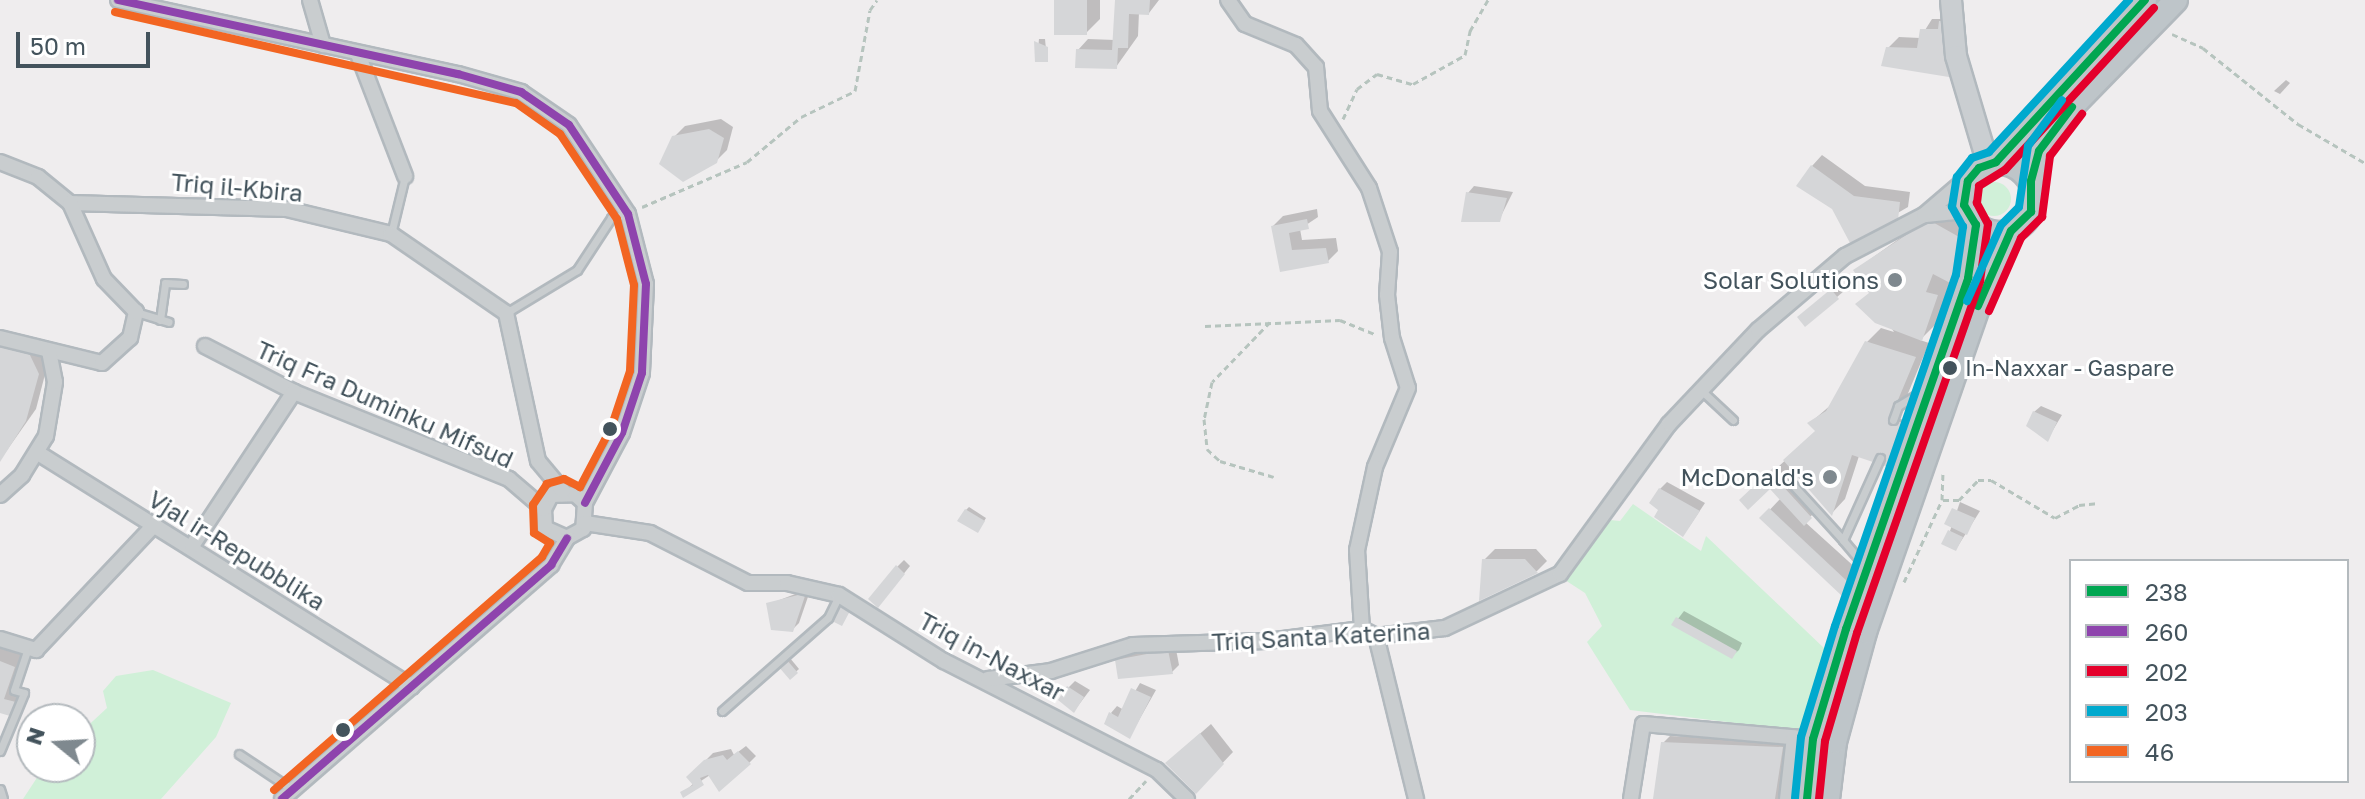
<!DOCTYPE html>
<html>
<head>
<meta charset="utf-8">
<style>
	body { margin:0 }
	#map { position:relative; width:2365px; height:799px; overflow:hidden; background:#efedee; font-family:"Golos Text",sans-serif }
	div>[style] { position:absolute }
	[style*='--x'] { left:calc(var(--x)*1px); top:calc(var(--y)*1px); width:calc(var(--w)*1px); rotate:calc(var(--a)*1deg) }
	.green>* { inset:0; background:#d0f0d8 }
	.round { border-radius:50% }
	.shadow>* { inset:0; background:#0003 }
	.building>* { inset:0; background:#d5d6d8 }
	.path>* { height:3px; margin-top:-1.5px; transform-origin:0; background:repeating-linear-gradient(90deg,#b6c4be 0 6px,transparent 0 10px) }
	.roads { filter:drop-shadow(2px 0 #b2b9be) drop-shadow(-2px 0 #b2b9be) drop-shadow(0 2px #b2b9be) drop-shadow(0 -2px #b2b9be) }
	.service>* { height:7px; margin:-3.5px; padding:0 3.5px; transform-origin:3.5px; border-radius:3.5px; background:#c9cdcf }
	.minor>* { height:14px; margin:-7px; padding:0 7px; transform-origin:7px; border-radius:7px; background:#c9cdcf }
	.secondary>* { height:20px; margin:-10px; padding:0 10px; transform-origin:10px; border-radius:10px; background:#caced1 }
	.trunk>* { height:22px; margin:-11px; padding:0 11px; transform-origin:11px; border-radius:11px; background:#bec5c9 }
	.trunk>.ring { margin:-11px; padding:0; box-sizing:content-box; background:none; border:22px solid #bec5c9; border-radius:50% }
	.bus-1>* { height:8px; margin:-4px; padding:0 4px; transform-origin:4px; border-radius:4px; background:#00a651 }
	.bus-2>* { height:8px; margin:-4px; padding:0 4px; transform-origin:4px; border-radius:4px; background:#8e44ad }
	.bus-3>* { height:8px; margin:-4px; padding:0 4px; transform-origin:4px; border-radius:4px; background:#e4002b }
	.bus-4>* { height:8px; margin:-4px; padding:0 4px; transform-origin:4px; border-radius:4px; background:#00a9ce }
	.bus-5>* { height:8px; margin:-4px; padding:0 4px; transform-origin:4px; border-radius:4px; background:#f26522 }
	.dots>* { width:22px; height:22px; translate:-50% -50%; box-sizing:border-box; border:4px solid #fff; border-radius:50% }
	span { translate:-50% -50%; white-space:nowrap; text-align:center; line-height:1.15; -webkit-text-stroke:6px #fff; paint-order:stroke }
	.bus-label { font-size:22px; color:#43535c }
	.left { translate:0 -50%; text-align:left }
	.street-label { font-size:24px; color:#43535c }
	.poi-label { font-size:24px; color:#43535c }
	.right { translate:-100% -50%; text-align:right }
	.legend { position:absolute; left:2069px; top:559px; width:280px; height:224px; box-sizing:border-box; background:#fff; border:2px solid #b4babe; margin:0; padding:10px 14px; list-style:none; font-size:24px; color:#43535c }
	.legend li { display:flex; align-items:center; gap:16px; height:40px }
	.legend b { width:40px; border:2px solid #b4babe }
	.north { position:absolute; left:16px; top:703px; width:80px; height:80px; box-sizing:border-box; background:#fff; border:2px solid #b4babe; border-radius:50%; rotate:288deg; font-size:22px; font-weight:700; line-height:32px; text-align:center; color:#43535c }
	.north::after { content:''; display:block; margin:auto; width:28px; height:36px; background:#7f898f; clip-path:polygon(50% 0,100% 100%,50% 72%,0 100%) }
	.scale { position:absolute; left:16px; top:32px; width:134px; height:36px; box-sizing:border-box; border:4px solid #43535c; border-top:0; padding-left:10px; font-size:24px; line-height:28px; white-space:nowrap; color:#43535c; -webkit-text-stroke:6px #fff; paint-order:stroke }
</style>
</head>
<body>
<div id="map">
	<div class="green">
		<i class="round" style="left:1977px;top:182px;width:34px;height:34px"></i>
		<i style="clip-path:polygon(1633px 504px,1701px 551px,1706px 536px,1825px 649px,1800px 731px,1630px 710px,1587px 642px,1602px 626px,1585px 593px,1565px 580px,1610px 520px,1620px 521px)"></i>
		<i style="clip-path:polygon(153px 670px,231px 703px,216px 737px,161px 799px,23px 799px,44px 767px,80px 767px,80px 733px,107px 708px,103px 691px,116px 676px)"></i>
	</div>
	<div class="shadow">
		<i style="clip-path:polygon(1056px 0,1100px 0,1100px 19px,1086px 33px)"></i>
		<i style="clip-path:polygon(1117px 0,1159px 0,1149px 13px,1139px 12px,1138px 36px,1116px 67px,1078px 50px,1088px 39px,1115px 40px)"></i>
		<i style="clip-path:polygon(1932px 19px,1943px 19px,1964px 66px,1888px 48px,1899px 37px,1920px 38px)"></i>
		<i style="clip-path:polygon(1039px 39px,1045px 39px,1047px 60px,1037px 60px)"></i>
		<i style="clip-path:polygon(2286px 80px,2290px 83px,2280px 94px,2274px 91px)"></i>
		<i style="clip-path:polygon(721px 119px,733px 127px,727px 150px,716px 161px,674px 137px,685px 126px)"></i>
		<i style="clip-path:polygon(1822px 155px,1865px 186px,1910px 192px,1908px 207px,1851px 240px,1812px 166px)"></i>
		<i style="clip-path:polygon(1474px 186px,1513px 192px,1499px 220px,1468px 193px)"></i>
		<i style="clip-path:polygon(1944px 207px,1981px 228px,1968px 269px,1950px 281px,1936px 324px,1920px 340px,1929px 343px,1904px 403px,1890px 416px,1904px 420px,1891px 462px,1859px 456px,1845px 499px,1832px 513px,1793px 468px,1786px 476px,1817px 510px,1805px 522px,1858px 570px,1842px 593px,1762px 518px,1781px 498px,1770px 486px,1742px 500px,1817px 431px,1810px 423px,1832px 404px,1867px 342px,1881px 328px,1894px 332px,1855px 270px)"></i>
		<i style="clip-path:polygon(1317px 209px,1318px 217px,1300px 229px,1302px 240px,1336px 238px,1338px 251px,1328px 261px,1281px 270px,1273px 226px,1283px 216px)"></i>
		<i style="clip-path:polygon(1838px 284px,1844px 291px,1837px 297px,1807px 311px)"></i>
		<i style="clip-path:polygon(0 333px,39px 343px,48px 363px,36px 409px,0 460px)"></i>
		<i style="clip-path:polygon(2041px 406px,2062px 415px,2047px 440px,2034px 412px)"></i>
		<i style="clip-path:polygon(1667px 482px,1705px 503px,1689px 527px,1661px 509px,1660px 489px)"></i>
		<i style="clip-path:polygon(1960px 502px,1980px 511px,1958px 546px,1950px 531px)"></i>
		<i style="clip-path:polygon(969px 507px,986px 518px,980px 528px,966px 510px)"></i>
		<i style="clip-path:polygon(1495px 549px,1536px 549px,1547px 561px,1537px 571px,1482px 597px,1484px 560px)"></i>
		<i style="clip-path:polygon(904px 560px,910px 566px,884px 598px,897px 567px)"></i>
		<i style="clip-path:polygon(811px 588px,799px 623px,792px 630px,769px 604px)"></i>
		<i style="clip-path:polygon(1684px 611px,1742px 643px,1739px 650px,1732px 656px,1674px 624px)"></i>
		<i style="clip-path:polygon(0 641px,24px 656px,14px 688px,25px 692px,10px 714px,0 711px)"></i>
		<i style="clip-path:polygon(1175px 644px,1179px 665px,1172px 672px,1118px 660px,1124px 654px)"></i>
		<i style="clip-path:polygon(790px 658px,799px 669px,790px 677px,781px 666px)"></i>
		<i style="clip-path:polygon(1075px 681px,1090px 690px,1074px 711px,1068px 688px)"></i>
		<i style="clip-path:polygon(1140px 683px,1156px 690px,1130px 736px,1111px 713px,1117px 706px,1124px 710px)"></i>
		<i style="clip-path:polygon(1211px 724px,1233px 752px,1196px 791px,1178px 753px)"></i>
		<i style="clip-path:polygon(1670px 736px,1788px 741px,1779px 799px,1655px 799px,1663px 743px)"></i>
		<i style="clip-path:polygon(746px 746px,756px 756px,749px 763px,710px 775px,683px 793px,694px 783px,689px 777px,713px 753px,731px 749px,734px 755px)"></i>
	</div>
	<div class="building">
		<i style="clip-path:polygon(1054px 0,1087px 0,1087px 35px,1054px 35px)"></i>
		<i style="clip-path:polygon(1115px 0,1150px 0,1149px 15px,1129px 14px,1128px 48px,1118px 48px,1117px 69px,1075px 68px,1076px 49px,1112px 50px)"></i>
		<i style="clip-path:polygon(1939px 21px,1949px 21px,1955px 78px,1881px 66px,1886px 47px,1917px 48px,1920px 29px,1938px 29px)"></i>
		<i style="clip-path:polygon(1034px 41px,1048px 47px,1048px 62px,1035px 62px)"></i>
		<i style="clip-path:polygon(709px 129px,724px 138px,717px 163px,683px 182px,659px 164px,672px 136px)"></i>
		<i style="clip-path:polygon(1811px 165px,1854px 196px,1900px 202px,1898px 220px,1850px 243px,1832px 209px,1796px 186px)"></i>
		<i style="clip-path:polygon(1466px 192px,1507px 198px,1500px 222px,1461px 222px)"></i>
		<i style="clip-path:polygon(1307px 219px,1309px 229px,1289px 233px,1292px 250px,1326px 248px,1329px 263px,1280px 272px,1271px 226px)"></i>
		<i style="clip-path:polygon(1929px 220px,1968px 242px,1954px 285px,1933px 274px,1926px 292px,1938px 295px,1922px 341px,1875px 323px,1855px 304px,1869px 293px,1853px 270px)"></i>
		<i style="clip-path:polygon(1831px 289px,1839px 299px,1805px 327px,1797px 317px)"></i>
		<i style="clip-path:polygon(1865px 341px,1916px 357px,1890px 419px,1903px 423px,1888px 467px,1852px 455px,1832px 516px,1783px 460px,1815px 431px,1807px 423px,1826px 411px)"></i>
		<i style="clip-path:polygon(0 346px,29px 353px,39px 374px,26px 421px,0 462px)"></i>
		<i style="clip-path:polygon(2033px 411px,2057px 422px,2048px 442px,2026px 426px)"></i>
		<i style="clip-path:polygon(1775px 466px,1786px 478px,1780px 483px,1812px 518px,1804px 526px,1770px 489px,1748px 510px,1739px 500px)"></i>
		<i style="clip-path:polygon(1659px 488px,1700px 511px,1683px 537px,1654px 517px,1658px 510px,1649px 503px)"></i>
		<i style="clip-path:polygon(1769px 508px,1848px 582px,1842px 596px,1759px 518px)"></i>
		<i style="clip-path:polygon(1952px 508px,1975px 518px,1967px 535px,1944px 524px)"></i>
		<i style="clip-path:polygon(965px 509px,985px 521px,978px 533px,957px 521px)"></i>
		<i style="clip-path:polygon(1948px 530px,1963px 537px,1956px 551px,1941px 544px)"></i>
		<i style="clip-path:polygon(1482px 559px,1525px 559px,1538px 573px,1479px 601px)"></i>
		<i style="clip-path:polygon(896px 565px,905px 574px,878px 608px,868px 599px)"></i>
		<i style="clip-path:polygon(806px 593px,793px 632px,771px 630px,766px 603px)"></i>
		<i style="clip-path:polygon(840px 605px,850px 611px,842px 626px,832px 621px)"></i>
		<i style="clip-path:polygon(1676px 617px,1737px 651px,1732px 659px,1671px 625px)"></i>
		<i style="clip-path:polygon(1168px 650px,1173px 674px,1118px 679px,1115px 660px)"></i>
		<i style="clip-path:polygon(786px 659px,798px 673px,790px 680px,778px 666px)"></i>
		<i style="clip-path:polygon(0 661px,15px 667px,4px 699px,16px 702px,10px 716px,0 713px)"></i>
		<i style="clip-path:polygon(1067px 686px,1084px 697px,1074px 713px,1058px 700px)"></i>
		<i style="clip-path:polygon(1131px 688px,1151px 697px,1130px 739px,1104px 724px,1109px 712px,1118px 717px)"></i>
		<i style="clip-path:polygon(1200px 733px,1224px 764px,1196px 794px,1165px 763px)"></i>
		<i style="clip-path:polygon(1661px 742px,1783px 747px,1775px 799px,1653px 799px)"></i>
		<i style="clip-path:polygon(738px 751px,751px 764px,719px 792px,708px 775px,700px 778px,704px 785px,683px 798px,680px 792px,693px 785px,686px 777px,704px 760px,723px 755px,727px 760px)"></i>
	</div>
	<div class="path">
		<i style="--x:2172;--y:34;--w:34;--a:24"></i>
		<i style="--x:2203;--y:48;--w:122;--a:38.7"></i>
		<i style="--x:2298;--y:124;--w:78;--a:30.2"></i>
		<i style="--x:1343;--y:119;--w:33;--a:-65"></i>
		<i style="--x:1357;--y:89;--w:25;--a:-37"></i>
		<i style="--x:1377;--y:74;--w:37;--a:16"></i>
		<i style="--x:1413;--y:84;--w:60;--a:-29.1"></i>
		<i style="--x:1465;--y:55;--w:25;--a:-78"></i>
		<i style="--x:1470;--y:31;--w:36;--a:-60"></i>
		<i style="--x:642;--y:207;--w:114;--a:-23.2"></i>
		<i style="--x:747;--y:162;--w:70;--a:-39.8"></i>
		<i style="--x:801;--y:117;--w:60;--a:-25.7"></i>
		<i style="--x:855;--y:91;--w:82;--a:-79.5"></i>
		<i style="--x:870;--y:10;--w:12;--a:-55"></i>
		<i style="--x:1270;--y:322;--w:83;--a:134"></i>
		<i style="--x:1212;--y:382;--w:38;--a:102"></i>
		<i style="--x:1204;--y:419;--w:30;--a:84"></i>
		<i style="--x:1207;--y:449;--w:18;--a:43"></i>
		<i style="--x:1220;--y:461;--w:56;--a:16.5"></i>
		<i style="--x:1205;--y:326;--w:135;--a:-2.5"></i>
		<i style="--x:1340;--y:320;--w:37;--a:22"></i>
		<i style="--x:1943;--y:500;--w:16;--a:0"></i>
		<i style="--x:1959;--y:500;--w:28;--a:-46"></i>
		<i style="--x:1978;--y:480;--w:13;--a:0"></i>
		<i style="--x:1991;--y:480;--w:74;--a:30.7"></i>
		<i style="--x:2055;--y:518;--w:27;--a:-28"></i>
		<i style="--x:2079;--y:505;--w:20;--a:-6"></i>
		<i style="--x:1904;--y:582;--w:90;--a:-65.1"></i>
		<i style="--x:1942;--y:500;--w:26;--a:-88"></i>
		<i style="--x:1129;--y:799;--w:25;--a:-47"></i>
	</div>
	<div class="roads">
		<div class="service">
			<i style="--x:391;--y:234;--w:60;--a:-76.4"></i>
			<i style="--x:136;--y:312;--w:34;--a:17"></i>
			<i style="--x:506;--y:313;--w:83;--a:-31.2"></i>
			<i style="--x:577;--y:270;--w:62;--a:-56.8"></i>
			<i style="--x:611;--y:218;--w:17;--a:-13"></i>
			<i style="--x:160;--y:320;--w:37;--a:-82"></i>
			<i style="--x:165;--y:283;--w:18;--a:3"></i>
			<i style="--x:1703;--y:392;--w:41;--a:43"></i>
			<i style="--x:1893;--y:420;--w:15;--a:-70"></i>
			<i style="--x:1898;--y:406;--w:29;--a:-31"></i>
			<i style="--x:1792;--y:484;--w:76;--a:47.7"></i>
			<i style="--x:1863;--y:564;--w:31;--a:-130"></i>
			<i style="--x:1843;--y:540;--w:90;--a:-65.7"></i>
			<i style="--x:722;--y:711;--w:141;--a:-41.3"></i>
			<i style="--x:828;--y:618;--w:25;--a:-64"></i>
			<i style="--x:0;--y:751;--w:63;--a:-67.5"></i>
			<i style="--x:24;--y:693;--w:10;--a:-163"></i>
			<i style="--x:14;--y:690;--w:44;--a:-71.6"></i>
			<i style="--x:239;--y:754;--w:65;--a:33.7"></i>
			<i style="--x:0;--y:789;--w:10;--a:73"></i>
		</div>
		<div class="minor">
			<i style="--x:118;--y:0;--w:348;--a:12.3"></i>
			<i style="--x:458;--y:74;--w:66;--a:15.9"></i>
			<i style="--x:521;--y:92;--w:58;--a:34.5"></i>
			<i style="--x:569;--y:125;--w:107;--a:56.5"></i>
			<i style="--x:628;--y:214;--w:72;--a:75.6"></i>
			<i style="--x:646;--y:284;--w:89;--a:92.6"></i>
			<i style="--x:642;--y:373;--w:63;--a:108.4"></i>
			<i style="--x:622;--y:433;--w:79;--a:117.9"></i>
			<i style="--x:585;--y:503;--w:26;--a:94"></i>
			<i style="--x:583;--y:529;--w:18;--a:151"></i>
			<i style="--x:567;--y:538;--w:24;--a:-156"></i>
			<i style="--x:545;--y:528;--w:19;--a:-93"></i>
			<i style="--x:544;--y:509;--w:16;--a:-63"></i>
			<i style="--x:551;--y:495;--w:24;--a:-2"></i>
			<i style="--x:575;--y:494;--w:13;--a:42"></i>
			<i style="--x:310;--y:0;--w:47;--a:73.9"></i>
			<i style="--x:1228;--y:0;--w:29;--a:55"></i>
			<i style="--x:1245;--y:24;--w:55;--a:22.4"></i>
			<i style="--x:1296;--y:45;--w:30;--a:48"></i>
			<i style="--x:1316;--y:67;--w:44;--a:84.8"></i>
			<i style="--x:1320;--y:111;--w:91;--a:57.5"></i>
			<i style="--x:1369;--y:188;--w:67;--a:71.8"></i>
			<i style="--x:1390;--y:252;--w:43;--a:94"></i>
			<i style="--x:1387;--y:295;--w:43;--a:83.4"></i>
			<i style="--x:1392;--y:338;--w:52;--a:72.3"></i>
			<i style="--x:1408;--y:388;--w:86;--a:112.7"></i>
			<i style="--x:1375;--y:467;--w:85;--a:102.2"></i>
			<i style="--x:1357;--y:550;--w:79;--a:86.4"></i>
			<i style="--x:358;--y:54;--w:131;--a:68.9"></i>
			<i style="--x:0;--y:162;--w:41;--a:21.5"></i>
			<i style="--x:38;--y:177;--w:41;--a:39.1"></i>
			<i style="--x:70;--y:203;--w:217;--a:1.6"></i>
			<i style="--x:287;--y:209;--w:107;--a:13.5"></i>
			<i style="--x:391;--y:234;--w:140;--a:34.5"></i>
			<i style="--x:506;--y:313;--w:151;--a:77.8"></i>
			<i style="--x:538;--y:461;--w:39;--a:50"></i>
			<i style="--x:1925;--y:215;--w:41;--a:-5.6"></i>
			<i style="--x:0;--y:338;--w:105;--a:13.8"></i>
			<i style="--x:102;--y:363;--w:38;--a:-42"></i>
			<i style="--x:130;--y:338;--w:27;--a:-77"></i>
			<i style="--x:136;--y:312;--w:46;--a:-134.1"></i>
			<i style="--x:104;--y:279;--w:83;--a:-114.1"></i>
			<i style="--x:205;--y:346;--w:100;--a:27.3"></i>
			<i style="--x:294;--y:392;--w:232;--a:22"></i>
			<i style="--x:509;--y:479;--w:46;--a:40.6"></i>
			<i style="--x:38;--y:453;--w:441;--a:32"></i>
			<i style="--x:0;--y:495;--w:30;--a:-42"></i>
			<i style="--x:22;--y:475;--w:46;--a:-58.4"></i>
			<i style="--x:46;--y:436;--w:55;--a:-80.5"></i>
			<i style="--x:55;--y:382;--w:31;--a:-101"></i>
			<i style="--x:585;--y:523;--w:66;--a:8.7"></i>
			<i style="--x:650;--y:533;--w:110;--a:27"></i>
			<i style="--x:748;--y:583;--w:39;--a:0"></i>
			<i style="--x:787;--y:583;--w:53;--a:13"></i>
			<i style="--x:839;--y:595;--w:124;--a:32.2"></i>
			<i style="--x:944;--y:661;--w:239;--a:27.1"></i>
			<i style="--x:1157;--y:770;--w:42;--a:44"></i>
			<i style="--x:192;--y:546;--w:185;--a:-56.5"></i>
			<i style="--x:1376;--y:636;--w:168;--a:76.2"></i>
			<i style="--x:0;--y:639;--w:38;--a:17"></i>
			<i style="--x:36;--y:650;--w:173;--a:-46.6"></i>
			<i style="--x:988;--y:679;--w:64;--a:-7.2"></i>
			<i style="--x:1051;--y:671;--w:86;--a:-17.6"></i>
			<i style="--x:1133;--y:645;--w:134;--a:-1.7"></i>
			<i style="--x:1267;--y:641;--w:96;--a:-7.2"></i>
			<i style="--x:1362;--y:629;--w:16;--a:27"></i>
			<i style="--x:1376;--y:636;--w:69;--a:-6.6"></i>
			<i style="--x:1445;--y:628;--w:127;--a:-25.2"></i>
			<i style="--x:1560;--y:574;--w:185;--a:-54"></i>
			<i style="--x:1669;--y:424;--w:129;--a:-46.6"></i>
			<i style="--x:1758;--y:330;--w:114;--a:-40.4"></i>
			<i style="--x:1845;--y:256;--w:89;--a:-27.4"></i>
			<i style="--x:1924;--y:215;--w:65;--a:-40.6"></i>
			<i style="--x:282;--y:799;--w:357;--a:-41"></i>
			<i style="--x:551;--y:565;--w:31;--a:-59"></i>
			<i style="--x:1631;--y:799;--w:76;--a:-80.9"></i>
			<i style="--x:1643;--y:724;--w:171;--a:5"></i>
			<i style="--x:1787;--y:799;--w:62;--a:-83.6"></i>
		</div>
		<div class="secondary">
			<i style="--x:1951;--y:0;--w:56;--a:84.9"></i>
			<i style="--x:1956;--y:56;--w:113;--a:73.5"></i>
		</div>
		<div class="trunk">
			<i style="--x:1996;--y:162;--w:220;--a:-47.4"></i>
			<i class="ring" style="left:1964px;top:163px;width:48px;height:48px"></i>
			<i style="--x:2031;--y:181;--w:31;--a:-75"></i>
			<i style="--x:2039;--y:151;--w:38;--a:-57"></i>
			<i style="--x:2060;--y:119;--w:166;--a:-45.7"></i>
			<i style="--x:1807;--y:799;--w:60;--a:-84.3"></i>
			<i style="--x:1813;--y:739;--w:115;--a:-73.3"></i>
			<i style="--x:1846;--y:629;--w:372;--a:-70.8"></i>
			<i style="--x:1968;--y:278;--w:54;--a:-81.4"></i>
			<i style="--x:1828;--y:799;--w:57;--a:-83"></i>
			<i style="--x:1835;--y:742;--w:114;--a:-74.7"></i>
			<i style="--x:1865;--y:632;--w:368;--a:-70.8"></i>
			<i style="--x:1986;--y:284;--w:59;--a:-64.7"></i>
		</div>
	</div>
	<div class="bus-1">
		<i style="--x:1978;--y:306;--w:82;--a:-66.3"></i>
		<i style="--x:2011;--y:231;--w:28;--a:-44"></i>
		<i style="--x:2031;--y:212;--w:31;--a:-90"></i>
		<i style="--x:2031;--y:181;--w:31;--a:-75"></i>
		<i style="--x:2039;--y:151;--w:55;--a:-53.1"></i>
		<i style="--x:1807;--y:799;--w:60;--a:-84.3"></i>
		<i style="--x:1813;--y:739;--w:115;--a:-73.3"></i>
		<i style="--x:1846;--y:629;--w:372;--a:-70.8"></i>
		<i style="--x:1968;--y:278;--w:54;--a:-81.4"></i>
		<i style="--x:1976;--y:225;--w:23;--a:-121"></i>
		<i style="--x:1964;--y:205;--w:24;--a:-81"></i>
		<i style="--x:1968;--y:181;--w:17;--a:-50"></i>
		<i style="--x:1979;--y:168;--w:18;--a:-19"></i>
		<i style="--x:1996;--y:162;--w:220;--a:-47.4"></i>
	</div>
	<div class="bus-2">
		<i style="--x:118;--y:0;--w:348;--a:12.3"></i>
		<i style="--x:458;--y:74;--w:66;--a:15.9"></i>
		<i style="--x:521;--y:92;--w:58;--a:34.5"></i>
		<i style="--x:569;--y:125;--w:107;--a:56.5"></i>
		<i style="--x:628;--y:214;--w:72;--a:75.6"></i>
		<i style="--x:646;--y:284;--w:89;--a:92.6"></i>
		<i style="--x:642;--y:373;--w:63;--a:108.4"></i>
		<i style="--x:622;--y:433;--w:79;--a:117.9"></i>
		<i style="--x:282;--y:799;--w:357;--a:-41"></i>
		<i style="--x:551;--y:565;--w:31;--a:-59"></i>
	</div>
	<div class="bus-3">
		<i style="--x:1989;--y:311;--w:80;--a:-66.3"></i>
		<i style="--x:2021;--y:238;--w:30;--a:-45"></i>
		<i style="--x:2042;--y:217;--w:62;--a:-82.5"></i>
		<i style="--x:2050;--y:156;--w:53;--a:-52.7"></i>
		<i style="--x:1819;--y:799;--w:58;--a:-84.1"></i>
		<i style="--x:1825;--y:741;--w:113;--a:-73.5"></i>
		<i style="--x:1857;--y:633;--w:373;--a:-70.7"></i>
		<i style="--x:1980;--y:281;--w:58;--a:-82"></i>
		<i style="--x:1988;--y:224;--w:24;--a:-118"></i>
		<i style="--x:1977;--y:203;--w:17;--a:-83"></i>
		<i style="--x:1979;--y:186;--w:31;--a:-32"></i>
		<i style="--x:2005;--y:170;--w:220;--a:-47.4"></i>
	</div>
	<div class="bus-4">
		<i style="--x:1967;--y:301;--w:83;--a:-65.9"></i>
		<i style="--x:2001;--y:225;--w:25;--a:-45"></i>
		<i style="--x:2019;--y:207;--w:62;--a:-81.6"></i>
		<i style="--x:2028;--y:146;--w:57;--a:-53.5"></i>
		<i style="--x:1795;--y:798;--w:61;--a:-84.4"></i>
		<i style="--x:1801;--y:737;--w:116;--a:-73"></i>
		<i style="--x:1835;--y:626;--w:371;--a:-71"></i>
		<i style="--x:1956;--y:275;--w:49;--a:-81.7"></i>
		<i style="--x:1963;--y:227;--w:23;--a:-119"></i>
		<i style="--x:1952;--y:207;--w:30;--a:-81"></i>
		<i style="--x:1957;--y:177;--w:24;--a:-52"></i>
		<i style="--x:1972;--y:158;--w:18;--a:-19"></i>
		<i style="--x:1989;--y:152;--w:207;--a:-47.4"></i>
	</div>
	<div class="bus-5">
		<i style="--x:115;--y:12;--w:411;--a:12.8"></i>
		<i style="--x:516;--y:103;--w:54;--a:35.2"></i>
		<i style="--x:560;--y:134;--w:102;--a:56.2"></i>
		<i style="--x:617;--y:219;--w:68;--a:75.6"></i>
		<i style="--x:634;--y:285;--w:86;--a:92.7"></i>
		<i style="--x:630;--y:371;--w:60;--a:108.4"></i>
		<i style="--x:611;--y:428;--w:67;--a:117.7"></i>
		<i style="--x:580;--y:487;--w:18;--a:-153"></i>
		<i style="--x:564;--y:479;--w:18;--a:164"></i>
		<i style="--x:547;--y:484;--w:25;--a:124"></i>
		<i style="--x:533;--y:505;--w:28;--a:88"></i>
		<i style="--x:534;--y:533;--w:19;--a:32"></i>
		<i style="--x:550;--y:543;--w:16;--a:120"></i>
		<i style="--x:542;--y:557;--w:355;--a:139"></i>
	</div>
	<div class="dots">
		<i style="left:1895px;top:280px;background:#7f898f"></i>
		<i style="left:1950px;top:368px;background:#43535c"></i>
		<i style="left:610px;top:429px;background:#43535c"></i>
		<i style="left:1830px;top:477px;background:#7f898f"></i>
		<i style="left:343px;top:730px;background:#43535c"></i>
	</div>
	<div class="bus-label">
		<span class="left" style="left:1965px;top:368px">In-Naxxar - Gaspare</span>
	</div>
	<div class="street-label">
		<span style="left:237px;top:187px;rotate:5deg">Triq il-Kbira</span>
		<span style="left:385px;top:404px;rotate:24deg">Triq Fra Duminku Mifsud</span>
		<span style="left:237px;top:550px;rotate:32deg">Vjal ir-Repubblika</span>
		<span style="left:1321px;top:636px;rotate:-3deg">Triq Santa Katerina</span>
		<span style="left:992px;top:656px;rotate:28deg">Triq in-Naxxar</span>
	</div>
	<div class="poi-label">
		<span class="right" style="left:1879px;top:280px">Solar Solutions</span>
		<span class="right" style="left:1814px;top:477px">McDonald's</span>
	</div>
	<ul class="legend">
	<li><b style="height:10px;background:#00a651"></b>238</li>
	<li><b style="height:10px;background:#8e44ad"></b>260</li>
	<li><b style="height:10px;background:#e4002b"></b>202</li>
	<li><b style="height:10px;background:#00a9ce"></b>203</li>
	<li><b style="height:10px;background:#f26522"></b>46</li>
	</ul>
	<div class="north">N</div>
	<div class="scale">50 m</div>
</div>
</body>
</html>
